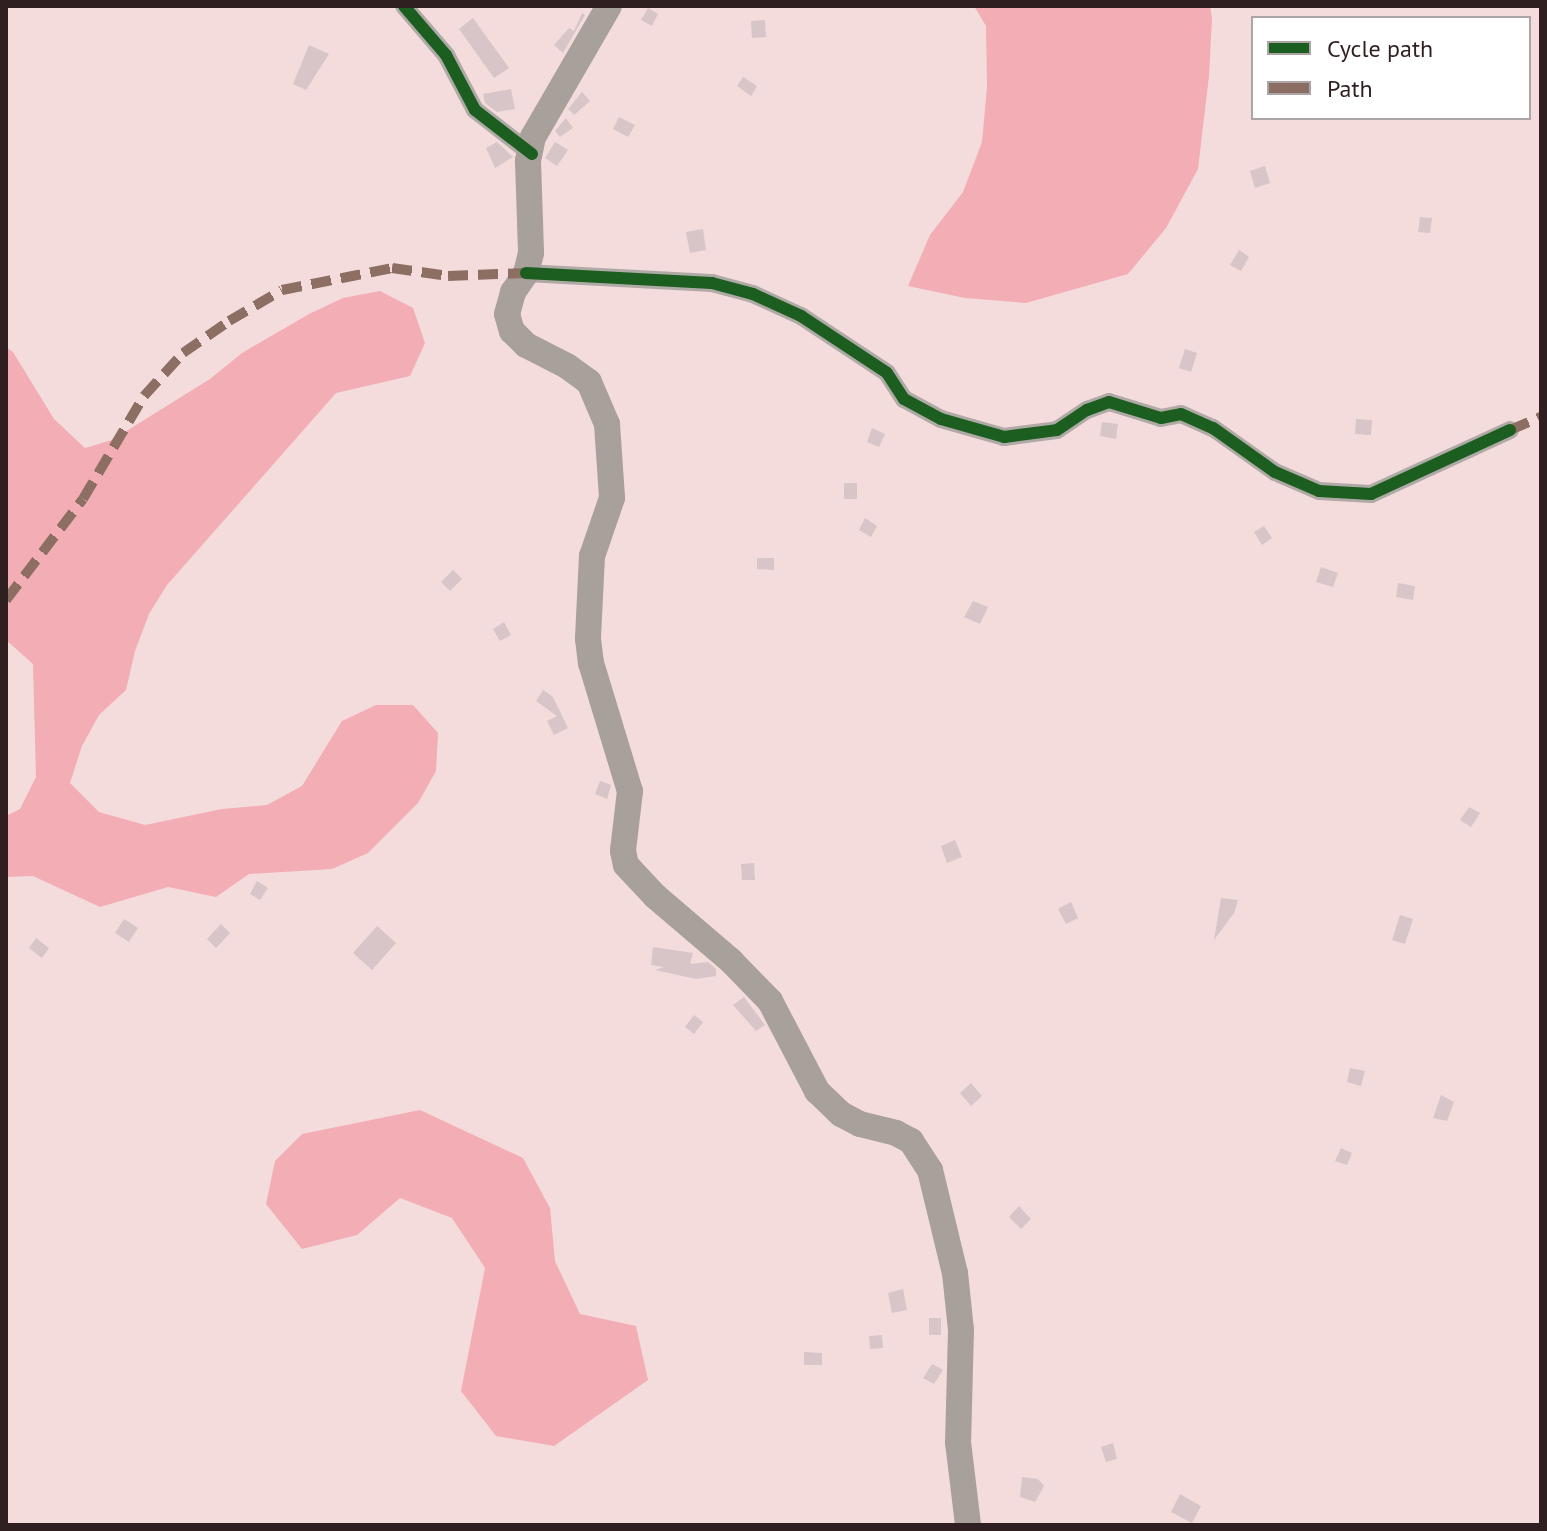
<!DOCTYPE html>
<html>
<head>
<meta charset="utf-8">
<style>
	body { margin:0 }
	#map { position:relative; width:1547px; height:1531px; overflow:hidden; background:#f4dcdd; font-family:"PT Sans",sans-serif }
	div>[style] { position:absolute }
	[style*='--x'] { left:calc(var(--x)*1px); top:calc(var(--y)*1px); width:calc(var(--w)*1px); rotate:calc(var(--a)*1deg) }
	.forest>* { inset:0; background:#f3adb4 }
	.building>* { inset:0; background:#d7c5c8 }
	.minor>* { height:18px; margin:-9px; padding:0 9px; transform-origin:9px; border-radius:9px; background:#b0aaa6 }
	.secondary>* { height:26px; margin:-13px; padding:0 13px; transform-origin:13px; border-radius:13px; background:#a7a09b }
	.quiet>* { height:10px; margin-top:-5px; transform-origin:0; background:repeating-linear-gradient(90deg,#8d6e63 0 20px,transparent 0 30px) }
	.cycleway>* { height:12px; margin:-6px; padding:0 6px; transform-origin:6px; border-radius:6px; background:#1b5e20 }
	span { translate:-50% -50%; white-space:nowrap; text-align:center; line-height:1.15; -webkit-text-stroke:6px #fff; paint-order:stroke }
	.frame { position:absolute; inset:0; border:8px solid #301f21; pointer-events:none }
	.legend { position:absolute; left:1251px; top:16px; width:280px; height:104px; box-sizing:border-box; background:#fff; border:2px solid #aca5a6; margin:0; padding:10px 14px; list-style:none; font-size:24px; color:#301f21 }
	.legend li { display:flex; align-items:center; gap:16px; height:40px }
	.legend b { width:40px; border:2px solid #aca5a6 }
</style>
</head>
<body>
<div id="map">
	<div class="forest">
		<i style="clip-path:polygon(974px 6px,1210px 6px,1212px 18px,1209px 76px,1198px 169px,1166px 228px,1128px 274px,1026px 303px,965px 298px,908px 286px,930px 235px,963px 192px,982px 142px,987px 87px,986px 26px)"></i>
		<i style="clip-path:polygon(380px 291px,413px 308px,425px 343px,410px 376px,336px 393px,167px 585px,149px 614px,135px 651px,126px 690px,99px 715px,82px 746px,70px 783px,99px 812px,145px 825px,222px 809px,267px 805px,302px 786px,342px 721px,376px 705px,413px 705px,438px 733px,436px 771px,418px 803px,368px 853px,332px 869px,249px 874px,216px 897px,168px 887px,100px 907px,33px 876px,6px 877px,6px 816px,20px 809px,36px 777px,33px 664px,6px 640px,6px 347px,13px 352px,54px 419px,85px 448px,112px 440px,210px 379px,242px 353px,309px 314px,343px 298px)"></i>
		<i style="clip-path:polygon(420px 1110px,523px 1158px,550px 1208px,555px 1261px,580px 1314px,636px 1326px,648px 1380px,554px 1446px,496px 1436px,461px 1391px,485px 1268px,452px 1218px,400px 1198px,357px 1235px,302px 1249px,266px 1204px,275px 1161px,302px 1134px)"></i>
	</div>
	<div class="building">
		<i style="clip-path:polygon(648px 8px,658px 14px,652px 26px,641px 20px)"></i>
		<i style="clip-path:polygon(582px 13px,585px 15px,563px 53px,554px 45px,569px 28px,574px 31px)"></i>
		<i style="clip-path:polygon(473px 18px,509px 68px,494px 78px,459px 29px)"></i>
		<i style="clip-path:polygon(765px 20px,766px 37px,752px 38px,751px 21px)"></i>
		<i style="clip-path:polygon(309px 45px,329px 54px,306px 90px,293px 84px)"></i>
		<i style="clip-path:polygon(743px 77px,757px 86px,751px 96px,737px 86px)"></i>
		<i style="clip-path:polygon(511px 89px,515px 109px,497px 112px,485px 103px,483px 94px)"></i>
		<i style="clip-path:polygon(582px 92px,590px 101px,574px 115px,568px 109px)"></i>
		<i style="clip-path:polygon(619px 117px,635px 125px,628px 137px,613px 129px)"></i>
		<i style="clip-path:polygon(566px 118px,573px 128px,560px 137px,555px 131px)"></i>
		<i style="clip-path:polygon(497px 142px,513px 157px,495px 168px,486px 148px)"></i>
		<i style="clip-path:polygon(555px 142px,568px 150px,557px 166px,545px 158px)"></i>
		<i style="clip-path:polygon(1265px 166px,1270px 183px,1255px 188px,1250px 171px)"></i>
		<i style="clip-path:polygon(1420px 217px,1432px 218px,1430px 233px,1418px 232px)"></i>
		<i style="clip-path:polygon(703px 229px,706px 250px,690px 253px,686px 232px)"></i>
		<i style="clip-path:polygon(1239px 250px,1249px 257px,1241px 271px,1230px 265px)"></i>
		<i style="clip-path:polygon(1185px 349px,1197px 353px,1191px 372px,1179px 368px)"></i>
		<i style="clip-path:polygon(1356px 419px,1372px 420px,1371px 435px,1355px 434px)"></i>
		<i style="clip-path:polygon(1102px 422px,1118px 424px,1116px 439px,1100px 436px)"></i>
		<i style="clip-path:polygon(872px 428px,885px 434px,879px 447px,867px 442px)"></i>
		<i style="clip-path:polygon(844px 483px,857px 483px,857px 499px,844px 499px)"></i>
		<i style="clip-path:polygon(865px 518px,877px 526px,871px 537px,859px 530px)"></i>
		<i style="clip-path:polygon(1264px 526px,1272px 538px,1262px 545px,1254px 532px)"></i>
		<i style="clip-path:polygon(757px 558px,774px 558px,774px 570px,757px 569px)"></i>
		<i style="clip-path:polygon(1321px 567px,1338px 573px,1333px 587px,1316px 582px)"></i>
		<i style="clip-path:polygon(453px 570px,462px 579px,450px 591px,441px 582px)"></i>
		<i style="clip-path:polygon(1398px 583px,1415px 586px,1413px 600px,1396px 597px)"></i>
		<i style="clip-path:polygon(973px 601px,988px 607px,980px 624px,964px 617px)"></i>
		<i style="clip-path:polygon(504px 622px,511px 635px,500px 641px,493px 629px)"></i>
		<i style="clip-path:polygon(543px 690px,553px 697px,568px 728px,554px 735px,547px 721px,557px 716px,536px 701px)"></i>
		<i style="clip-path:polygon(600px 781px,611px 785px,607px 799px,595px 794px)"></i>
		<i style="clip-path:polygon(1469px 807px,1480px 813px,1471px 827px,1460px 820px)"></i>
		<i style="clip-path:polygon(955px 840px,962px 857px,947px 863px,941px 846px)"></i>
		<i style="clip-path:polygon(754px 863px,755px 880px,742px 880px,741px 864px)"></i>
		<i style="clip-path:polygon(257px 881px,268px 888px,260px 900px,250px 894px)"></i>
		<i style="clip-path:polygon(1221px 898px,1238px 900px,1234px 913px,1214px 940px)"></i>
		<i style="clip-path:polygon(1071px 902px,1078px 918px,1066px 924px,1058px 909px)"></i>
		<i style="clip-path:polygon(1400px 915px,1413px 919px,1405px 944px,1392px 940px)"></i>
		<i style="clip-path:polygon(124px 919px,138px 928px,129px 942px,115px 933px)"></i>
		<i style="clip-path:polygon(221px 924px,230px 933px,216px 948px,207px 939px)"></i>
		<i style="clip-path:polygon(377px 926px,396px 943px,372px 970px,353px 953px)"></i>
		<i style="clip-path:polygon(36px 938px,49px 948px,42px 958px,29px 948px)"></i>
		<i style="clip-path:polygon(653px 947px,693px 953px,690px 964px,708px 962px,716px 969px,716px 976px,696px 979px,655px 970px,664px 967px,651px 965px)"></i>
		<i style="clip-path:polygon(744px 997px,765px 1025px,756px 1031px,733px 1005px)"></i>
		<i style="clip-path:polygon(694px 1015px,703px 1022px,694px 1034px,685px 1027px)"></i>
		<i style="clip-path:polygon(1350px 1068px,1365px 1071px,1361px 1086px,1347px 1082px)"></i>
		<i style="clip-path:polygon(971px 1083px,982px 1096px,971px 1106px,960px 1093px)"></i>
		<i style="clip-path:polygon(1441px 1095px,1454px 1102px,1447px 1121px,1433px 1118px)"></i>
		<i style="clip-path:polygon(1341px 1148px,1352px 1153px,1347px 1165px,1335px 1161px)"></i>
		<i style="clip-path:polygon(1019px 1206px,1031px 1219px,1021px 1229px,1009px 1217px)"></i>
		<i style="clip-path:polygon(903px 1289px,907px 1310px,892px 1313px,888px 1293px)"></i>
		<i style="clip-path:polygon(929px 1318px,941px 1318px,941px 1335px,929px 1335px)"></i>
		<i style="clip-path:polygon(882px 1335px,883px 1348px,870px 1349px,869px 1336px)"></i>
		<i style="clip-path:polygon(804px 1352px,822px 1353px,822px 1365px,804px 1365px)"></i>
		<i style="clip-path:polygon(932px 1364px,943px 1370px,934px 1384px,923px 1378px)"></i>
		<i style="clip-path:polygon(1113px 1443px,1117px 1459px,1106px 1462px,1101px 1447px)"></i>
		<i style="clip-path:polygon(1022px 1477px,1038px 1479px,1044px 1486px,1035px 1502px,1020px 1497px)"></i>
		<i style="clip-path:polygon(1180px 1494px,1201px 1506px,1192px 1523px,1171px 1512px)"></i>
	</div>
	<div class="minor">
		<i style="--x:404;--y:6;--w:65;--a:49.4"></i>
		<i style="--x:446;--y:55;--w:62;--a:62.2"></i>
		<i style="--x:475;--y:110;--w:72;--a:37.7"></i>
		<i style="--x:526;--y:273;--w:186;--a:3.1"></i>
		<i style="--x:712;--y:283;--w:42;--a:15"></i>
		<i style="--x:753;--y:294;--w:53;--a:24.6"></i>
		<i style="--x:801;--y:316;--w:103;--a:33.5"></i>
		<i style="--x:887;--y:373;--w:31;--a:57"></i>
		<i style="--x:904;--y:399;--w:42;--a:28.4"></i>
		<i style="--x:941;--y:419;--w:66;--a:15.9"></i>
		<i style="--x:1004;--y:437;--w:53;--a:-7.5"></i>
		<i style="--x:1057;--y:430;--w:36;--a:-34"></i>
		<i style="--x:1087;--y:410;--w:23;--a:-20"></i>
		<i style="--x:1109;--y:402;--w:54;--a:17.1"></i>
		<i style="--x:1161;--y:418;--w:20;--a:-11"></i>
		<i style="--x:1181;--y:414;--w:35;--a:24"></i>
		<i style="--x:1213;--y:428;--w:76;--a:35.4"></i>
		<i style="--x:1275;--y:472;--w:48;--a:23.4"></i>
		<i style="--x:1319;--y:491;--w:52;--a:3.3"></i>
		<i style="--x:1371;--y:494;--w:153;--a:-24.7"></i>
	</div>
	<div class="secondary">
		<i style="--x:609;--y:6;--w:151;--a:120.1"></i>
		<i style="--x:533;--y:137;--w:25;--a:102"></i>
		<i style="--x:528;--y:161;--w:92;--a:88.1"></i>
		<i style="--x:531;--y:253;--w:21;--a:104"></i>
		<i style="--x:526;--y:273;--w:23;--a:124"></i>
		<i style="--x:513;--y:292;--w:23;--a:105"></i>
		<i style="--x:507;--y:314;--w:18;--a:74"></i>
		<i style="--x:512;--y:331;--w:20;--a:45"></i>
		<i style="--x:526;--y:345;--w:46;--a:27.1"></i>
		<i style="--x:567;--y:366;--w:27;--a:36"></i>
		<i style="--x:589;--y:382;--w:46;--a:66.8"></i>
		<i style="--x:607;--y:424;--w:74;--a:86.1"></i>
		<i style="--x:612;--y:498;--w:61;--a:109"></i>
		<i style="--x:592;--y:556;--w:83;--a:92.8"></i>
		<i style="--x:588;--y:639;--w:24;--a:83"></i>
		<i style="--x:591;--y:663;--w:134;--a:73.1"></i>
		<i style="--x:630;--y:791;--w:60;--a:96.7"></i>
		<i style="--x:623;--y:851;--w:14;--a:78"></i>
		<i style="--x:626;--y:865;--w:42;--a:46.9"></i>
		<i style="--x:655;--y:896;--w:100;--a:40.5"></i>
		<i style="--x:731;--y:961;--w:56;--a:45.7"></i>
		<i style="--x:770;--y:1001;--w:102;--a:62.4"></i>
		<i style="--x:817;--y:1091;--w:33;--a:44"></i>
		<i style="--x:841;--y:1114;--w:21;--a:28"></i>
		<i style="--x:860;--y:1124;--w:37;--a:14"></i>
		<i style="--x:896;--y:1133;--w:17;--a:28"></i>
		<i style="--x:911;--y:1141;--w:35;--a:57"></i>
		<i style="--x:930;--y:1170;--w:106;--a:76.4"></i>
		<i style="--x:955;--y:1273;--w:57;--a:84"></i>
		<i style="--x:961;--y:1330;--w:112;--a:91.5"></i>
		<i style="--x:958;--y:1442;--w:84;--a:83.1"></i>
	</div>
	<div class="quiet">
		<i style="--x:1510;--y:430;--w:34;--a:-23"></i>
		<i style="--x:6;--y:600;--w:127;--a:-52.7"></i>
		<i style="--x:83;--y:499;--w:120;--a:-59.4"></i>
		<i style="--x:144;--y:396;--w:58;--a:-47.8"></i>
		<i style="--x:183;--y:353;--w:56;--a:-34.8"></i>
		<i style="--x:229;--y:321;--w:61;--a:-30.3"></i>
		<i style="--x:282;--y:290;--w:112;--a:-11.3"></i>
		<i style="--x:392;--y:268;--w:57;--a:8.1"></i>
		<i style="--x:448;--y:276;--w:78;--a:-2.2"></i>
	</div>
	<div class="cycleway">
		<i style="--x:404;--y:6;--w:65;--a:49.4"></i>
		<i style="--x:446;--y:55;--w:62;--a:62.2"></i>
		<i style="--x:475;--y:110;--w:72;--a:37.7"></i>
		<i style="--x:526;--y:273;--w:186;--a:3.1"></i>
		<i style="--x:712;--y:283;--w:42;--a:15"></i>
		<i style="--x:753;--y:294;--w:53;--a:24.6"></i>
		<i style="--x:801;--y:316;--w:103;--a:33.5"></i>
		<i style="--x:887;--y:373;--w:31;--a:57"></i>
		<i style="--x:904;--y:399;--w:42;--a:28.4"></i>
		<i style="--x:941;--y:419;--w:66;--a:15.9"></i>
		<i style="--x:1004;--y:437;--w:53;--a:-7.5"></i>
		<i style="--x:1057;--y:430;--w:36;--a:-34"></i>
		<i style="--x:1087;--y:410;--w:23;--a:-20"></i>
		<i style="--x:1109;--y:402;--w:54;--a:17.1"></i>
		<i style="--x:1161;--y:418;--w:20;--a:-11"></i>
		<i style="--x:1181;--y:414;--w:35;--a:24"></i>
		<i style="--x:1213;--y:428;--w:76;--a:35.4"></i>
		<i style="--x:1275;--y:472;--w:48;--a:23.4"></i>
		<i style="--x:1319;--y:491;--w:52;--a:3.3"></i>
		<i style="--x:1371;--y:494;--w:153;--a:-24.7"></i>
	</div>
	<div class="frame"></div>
	<ul class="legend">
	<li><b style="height:10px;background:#1b5e20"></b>Cycle path</li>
	<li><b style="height:10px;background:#8d6e63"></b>Path</li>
	</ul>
</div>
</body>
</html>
